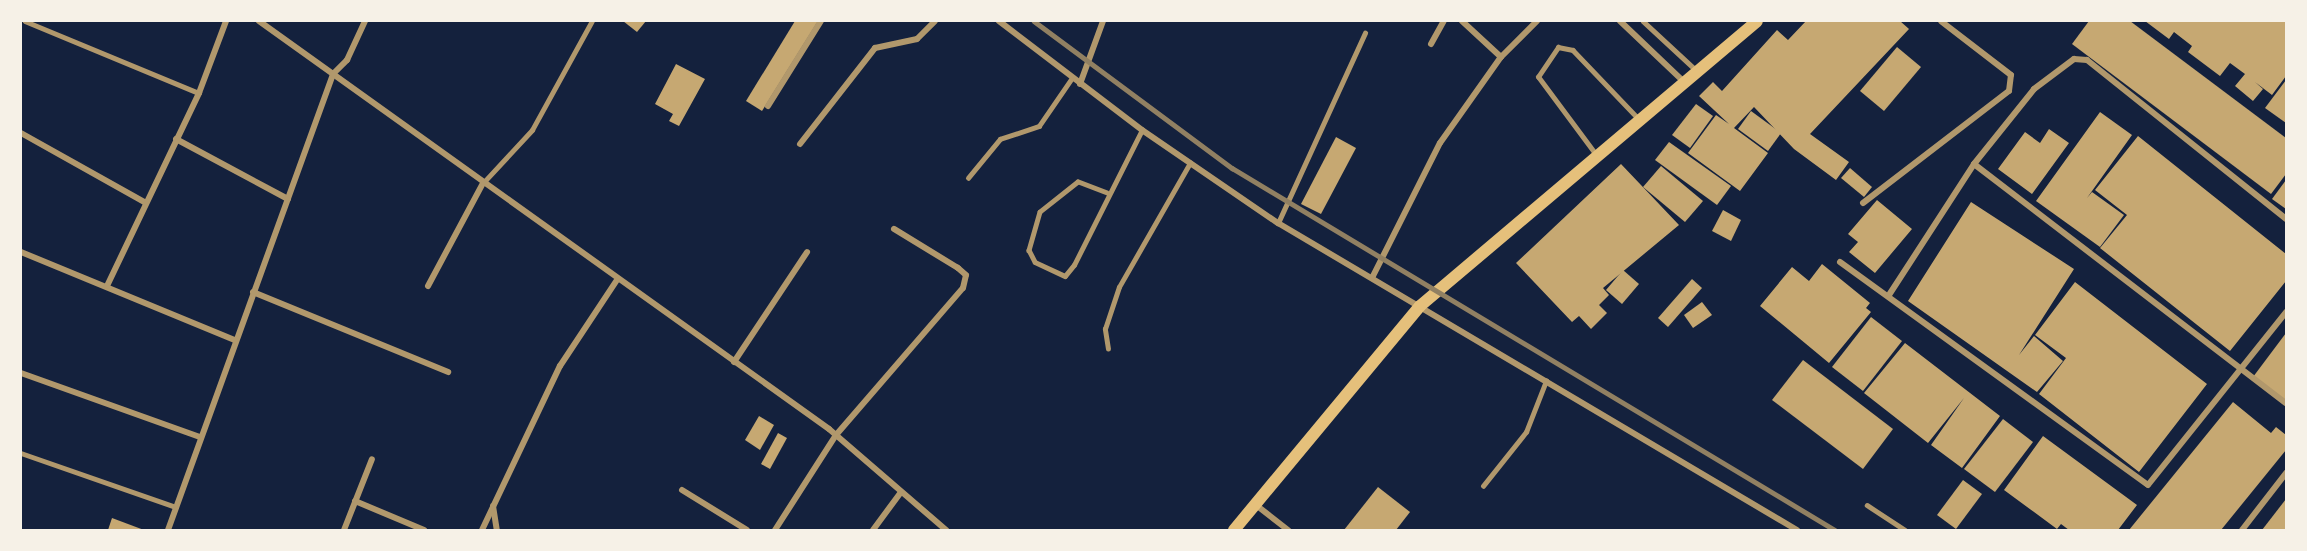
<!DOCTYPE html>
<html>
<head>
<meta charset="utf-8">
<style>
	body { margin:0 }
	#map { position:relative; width:2307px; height:551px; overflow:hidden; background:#14213d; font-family:"Fira Sans Condensed",sans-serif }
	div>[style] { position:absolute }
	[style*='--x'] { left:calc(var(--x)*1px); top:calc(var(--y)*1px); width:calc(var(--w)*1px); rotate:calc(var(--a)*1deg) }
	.building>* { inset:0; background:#c6a872 }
	.service>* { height:4.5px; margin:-2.25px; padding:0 2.25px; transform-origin:2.25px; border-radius:2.25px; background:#b1986c }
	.minor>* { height:6px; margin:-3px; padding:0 3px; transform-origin:3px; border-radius:3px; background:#b1986c }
	.secondary>* { height:12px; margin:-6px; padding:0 6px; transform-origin:6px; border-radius:6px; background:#e5c07b }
	.rail>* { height:4.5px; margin:-2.25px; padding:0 2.25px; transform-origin:2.25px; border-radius:2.25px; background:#918062 }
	span { translate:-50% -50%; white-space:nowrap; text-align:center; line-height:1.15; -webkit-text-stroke:6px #f6f1e7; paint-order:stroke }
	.frame { position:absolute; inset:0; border:22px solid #f6f1e7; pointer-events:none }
</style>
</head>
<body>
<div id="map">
	<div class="building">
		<i style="clip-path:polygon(623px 21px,646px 21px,637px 32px)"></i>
		<i style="clip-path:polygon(795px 21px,818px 21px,762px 111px,746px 101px)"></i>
		<i style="clip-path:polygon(1806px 21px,1900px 21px,1909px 29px,1810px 134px,1849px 162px,1836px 180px,1794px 149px,1754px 107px,1734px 128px,1768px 153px,1740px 191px,1688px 153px,1716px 115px,1729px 124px,1699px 96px,1713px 82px,1722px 91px,1777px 30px,1788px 40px)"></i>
		<i style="clip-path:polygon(2089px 21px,2130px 21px,2286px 138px,2286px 174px,2271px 194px,2072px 44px)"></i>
		<i style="clip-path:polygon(2145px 21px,2286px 21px,2286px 76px,2272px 95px,2255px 82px,2263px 89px,2253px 101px,2235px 86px,2245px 74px,2230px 63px,2220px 76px,2188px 52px,2192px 46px,2174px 32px,2169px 39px)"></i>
		<i style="clip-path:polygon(1897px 47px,1921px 67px,1884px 111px,1860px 91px)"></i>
		<i style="clip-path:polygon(676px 64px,705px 79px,679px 126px,669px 121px,673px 114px,655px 104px)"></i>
		<i style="clip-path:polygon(2286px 80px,2286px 123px,2265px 108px)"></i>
		<i style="clip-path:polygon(1696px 104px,1713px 116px,1690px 148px,1672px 135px)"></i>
		<i style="clip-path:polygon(1751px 111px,1781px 133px,1768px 151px,1738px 129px)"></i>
		<i style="clip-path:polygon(2100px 112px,2132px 135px,2087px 198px,2092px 192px,2124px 215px,2100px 247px,2036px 201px)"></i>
		<i style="clip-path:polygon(2049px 129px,2069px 143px,2032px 194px,1998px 169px,2025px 132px,2040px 143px)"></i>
		<i style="clip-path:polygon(2138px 136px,2286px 254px,2286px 281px,2230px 351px,2100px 248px,2127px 215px,2095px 190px)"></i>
		<i style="clip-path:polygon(1336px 137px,1356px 148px,1321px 214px,1301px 204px)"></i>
		<i style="clip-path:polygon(1669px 142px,1731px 186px,1717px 205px,1655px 160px)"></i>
		<i style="clip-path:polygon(1621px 164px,1679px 225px,1603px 288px,1609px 295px,1599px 305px,1607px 313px,1591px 329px,1579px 316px,1572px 322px,1516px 263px)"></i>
		<i style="clip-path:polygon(1661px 166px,1703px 201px,1685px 222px,1643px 187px)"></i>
		<i style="clip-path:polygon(1850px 168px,1872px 187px,1864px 197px,1841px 178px)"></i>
		<i style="clip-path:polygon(2286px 180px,2286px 209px,2272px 199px)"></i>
		<i style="clip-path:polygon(1877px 200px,1912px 229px,1875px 273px,1849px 252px,1858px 242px,1848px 234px)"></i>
		<i style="clip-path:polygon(1971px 202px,2074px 269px,2019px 355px,2034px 336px,2063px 361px,2037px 392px,1908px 301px)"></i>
		<i style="clip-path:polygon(1723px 210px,1741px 220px,1731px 241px,1712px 231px)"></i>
		<i style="clip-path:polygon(1822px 264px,1870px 303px,1866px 308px,1871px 312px,1829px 363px,1760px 306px,1792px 267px,1809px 281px)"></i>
		<i style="clip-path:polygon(1623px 270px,1639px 284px,1622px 304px,1606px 290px)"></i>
		<i style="clip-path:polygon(1692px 279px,1702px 288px,1668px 327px,1658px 318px)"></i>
		<i style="clip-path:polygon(2075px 282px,2207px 384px,2139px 472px,2039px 394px,2066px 358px,2035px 335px)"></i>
		<i style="clip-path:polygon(1702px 302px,1712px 315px,1693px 328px,1684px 315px)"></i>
		<i style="clip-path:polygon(1871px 317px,1902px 341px,1863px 391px,1832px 367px)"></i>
		<i style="clip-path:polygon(2286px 333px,2286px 401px,2253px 377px)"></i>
		<i style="clip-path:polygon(1905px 343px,2000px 416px,1962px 468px,1931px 445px,1964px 398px,1928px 443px,1864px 393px)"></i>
		<i style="clip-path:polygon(1803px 360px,1893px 429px,1863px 469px,1772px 400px)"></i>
		<i style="clip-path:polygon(2233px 402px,2271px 433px,2276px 427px,2286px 435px,2286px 450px,2221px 530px,2129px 530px)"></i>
		<i style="clip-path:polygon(759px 416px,774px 425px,760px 450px,745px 440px)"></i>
		<i style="clip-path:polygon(2003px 419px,2033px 442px,1995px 492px,1964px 469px)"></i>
		<i style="clip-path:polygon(778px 433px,787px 438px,770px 469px,761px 464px)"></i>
		<i style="clip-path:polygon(2043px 436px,2137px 505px,2118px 530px,2069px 530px,2061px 524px,2057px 529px,2004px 490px)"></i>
		<i style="clip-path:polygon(1963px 480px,1982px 494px,1956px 529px,1937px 515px)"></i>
		<i style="clip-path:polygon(1378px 487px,1410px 512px,1396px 530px,1344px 530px)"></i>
		<i style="clip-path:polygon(2286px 499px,2286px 530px,2262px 530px)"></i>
		<i style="clip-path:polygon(112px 518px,144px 530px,108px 530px)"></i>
	</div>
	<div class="service">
		<i style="--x:25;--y:21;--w:188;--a:22.5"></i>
		<i style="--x:1643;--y:21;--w:72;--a:42.8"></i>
		<i style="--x:1596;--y:155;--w:97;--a:-126.6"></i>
		<i style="--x:1538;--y:77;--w:36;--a:-56"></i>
		<i style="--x:1558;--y:47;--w:15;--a:11"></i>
		<i style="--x:1573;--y:50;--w:97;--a:46.3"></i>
		<i style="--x:968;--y:178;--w:50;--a:-50.6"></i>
		<i style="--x:1000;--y:139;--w:41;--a:-18.4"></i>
		<i style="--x:1039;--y:126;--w:58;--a:-55.5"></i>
		<i style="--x:483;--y:183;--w:72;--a:-47.2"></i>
		<i style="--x:532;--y:130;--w:124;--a:-61.2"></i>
		<i style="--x:1107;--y:193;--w:31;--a:-159"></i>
		<i style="--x:1078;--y:182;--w:48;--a:141.7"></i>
		<i style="--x:1040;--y:212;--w:40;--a:106"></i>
		<i style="--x:1029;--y:250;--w:13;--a:63"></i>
		<i style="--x:1035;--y:262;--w:33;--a:25"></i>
		<i style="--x:1065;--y:276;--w:14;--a:-51"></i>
		<i style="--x:1074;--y:265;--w:151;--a:-63.3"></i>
		<i style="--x:1278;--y:223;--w:209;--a:-65.4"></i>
		<i style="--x:1108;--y:349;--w:20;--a:-99"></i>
		<i style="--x:1105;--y:329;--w:44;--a:-71.6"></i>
		<i style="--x:1119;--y:287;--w:143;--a:-60.2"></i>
		<i style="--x:21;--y:453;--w:164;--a:19.2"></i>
		<i style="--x:1483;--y:486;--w:69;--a:-51.5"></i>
		<i style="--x:1526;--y:432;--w:55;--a:-68.6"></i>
		<i style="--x:1867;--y:505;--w:45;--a:33.3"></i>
	</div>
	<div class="minor">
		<i style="--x:259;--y:21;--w:701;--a:35.59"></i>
		<i style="--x:829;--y:429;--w:155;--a:40.8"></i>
		<i style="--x:999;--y:21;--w:180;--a:37.3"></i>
		<i style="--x:1142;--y:130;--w:165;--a:34.4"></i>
		<i style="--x:1278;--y:223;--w:603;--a:30.61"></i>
		<i style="--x:1462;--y:21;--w:53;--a:42.7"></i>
		<i style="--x:1620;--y:21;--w:88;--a:43.6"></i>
		<i style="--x:1431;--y:44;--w:26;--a:-61"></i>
		<i style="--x:1080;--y:84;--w:67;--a:-69.9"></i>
		<i style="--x:768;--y:106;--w:100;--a:-58.1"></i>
		<i style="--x:21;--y:133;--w:143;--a:29.2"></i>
		<i style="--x:176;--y:139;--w:127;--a:28.2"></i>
		<i style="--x:800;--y:144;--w:122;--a:-52"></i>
		<i style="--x:875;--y:48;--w:43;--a:-12.1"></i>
		<i style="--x:917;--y:39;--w:25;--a:-45"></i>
		<i style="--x:1974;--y:164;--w:393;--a:37.5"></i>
		<i style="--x:1863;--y:203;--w:184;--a:-37.5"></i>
		<i style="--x:2009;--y:91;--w:16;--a:-83"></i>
		<i style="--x:2011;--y:75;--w:88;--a:-142.4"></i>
		<i style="--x:21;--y:252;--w:231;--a:22.4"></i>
		<i style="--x:1840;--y:262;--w:380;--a:35.9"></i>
		<i style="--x:2148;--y:485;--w:221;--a:-51.4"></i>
		<i style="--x:1372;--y:278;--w:151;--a:-63.3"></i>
		<i style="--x:1440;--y:143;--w:105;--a:-54.7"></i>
		<i style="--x:1501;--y:57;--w:51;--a:-45"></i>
		<i style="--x:107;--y:286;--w:214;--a:-64.5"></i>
		<i style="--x:199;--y:93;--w:77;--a:-69.4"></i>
		<i style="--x:428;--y:286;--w:117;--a:-61.9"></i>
		<i style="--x:253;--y:292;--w:211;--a:22.3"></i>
		<i style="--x:1889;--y:295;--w:156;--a:-57"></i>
		<i style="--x:1974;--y:164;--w:96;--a:-51.3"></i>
		<i style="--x:2034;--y:89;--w:50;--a:-36.9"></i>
		<i style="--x:2074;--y:59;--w:13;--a:4"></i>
		<i style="--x:2087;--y:60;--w:255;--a:38.6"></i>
		<i style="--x:734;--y:362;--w:132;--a:-56.4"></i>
		<i style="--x:21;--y:373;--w:190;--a:19.7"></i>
		<i style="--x:682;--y:490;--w:76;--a:31.6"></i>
		<i style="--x:355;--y:501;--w:75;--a:22.8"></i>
		<i style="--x:1256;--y:505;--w:41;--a:38"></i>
		<i style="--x:493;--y:506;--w:24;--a:81"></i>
		<i style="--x:168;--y:530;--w:485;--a:-70.1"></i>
		<i style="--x:333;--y:74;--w:20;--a:-45"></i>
		<i style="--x:347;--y:60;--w:43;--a:-65.2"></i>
		<i style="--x:344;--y:530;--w:76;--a:-68.5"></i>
		<i style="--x:482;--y:530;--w:182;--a:-64.6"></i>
		<i style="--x:560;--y:366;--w:103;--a:-56.5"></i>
		<i style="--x:775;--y:530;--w:113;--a:-57.3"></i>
		<i style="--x:836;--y:435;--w:194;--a:-49.2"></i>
		<i style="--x:963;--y:288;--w:13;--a:-77"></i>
		<i style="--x:966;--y:275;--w:11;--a:-139"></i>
		<i style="--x:958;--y:268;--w:75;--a:-148.6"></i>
		<i style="--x:873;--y:530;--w:47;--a:-53.6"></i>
		<i style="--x:2242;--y:530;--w:72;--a:-52.3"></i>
	</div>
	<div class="secondary">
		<i style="--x:1234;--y:530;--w:291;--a:-50.3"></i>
		<i style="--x:1420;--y:306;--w:441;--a:-40.2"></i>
	</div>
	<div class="rail">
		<i style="--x:1034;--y:21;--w:247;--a:36.6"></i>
		<i style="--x:1232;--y:168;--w:703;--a:30.98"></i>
	</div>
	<div class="frame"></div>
</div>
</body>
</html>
